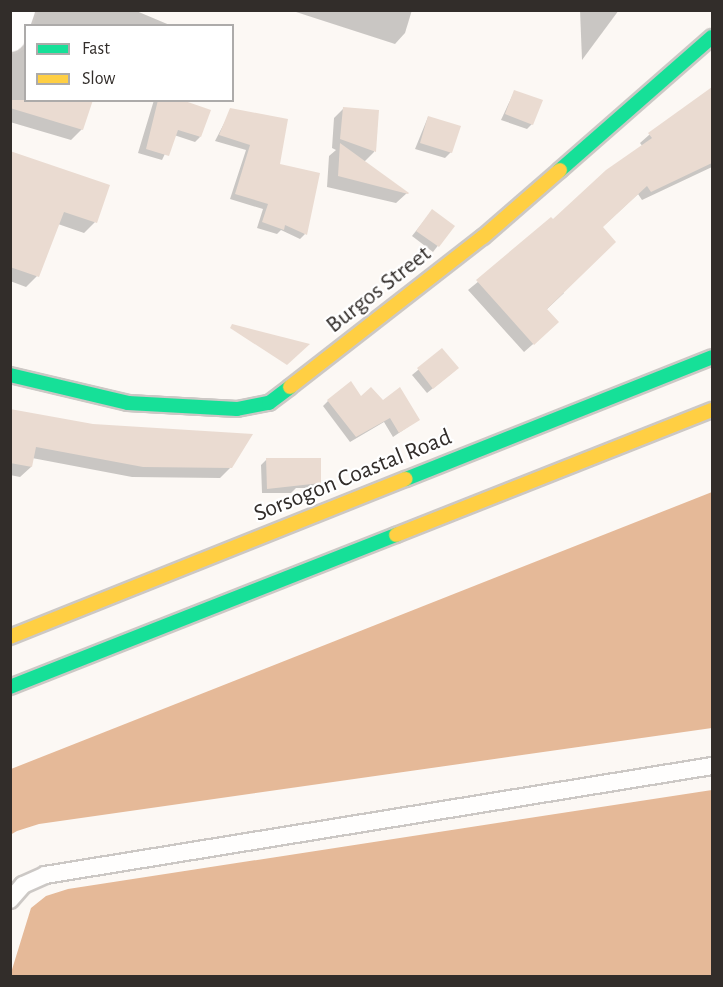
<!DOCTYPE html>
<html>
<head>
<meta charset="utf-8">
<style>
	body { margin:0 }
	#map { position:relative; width:723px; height:987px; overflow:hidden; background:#fcf8f4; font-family:"Alegreya Sans",sans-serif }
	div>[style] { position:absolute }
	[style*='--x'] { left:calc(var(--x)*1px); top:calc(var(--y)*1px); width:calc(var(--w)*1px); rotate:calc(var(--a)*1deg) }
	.water>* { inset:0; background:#e5b998 }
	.pier>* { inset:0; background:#fcf8f4 }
	.shadow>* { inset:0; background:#0003 }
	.building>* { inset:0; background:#eadbd1 }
	.roads { filter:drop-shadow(2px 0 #ccc8c5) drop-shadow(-2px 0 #ccc8c5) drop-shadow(0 2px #ccc8c5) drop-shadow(0 -2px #ccc8c5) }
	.lane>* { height:16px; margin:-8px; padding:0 8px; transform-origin:8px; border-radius:8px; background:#fffefd }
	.street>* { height:32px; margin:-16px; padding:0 16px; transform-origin:16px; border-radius:16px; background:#fffefd }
	.fast>* { height:14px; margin:-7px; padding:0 7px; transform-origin:7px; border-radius:7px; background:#16e098 }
	.slow>* { height:14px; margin:-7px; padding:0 7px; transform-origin:7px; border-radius:7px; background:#ffcf43 }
	span { translate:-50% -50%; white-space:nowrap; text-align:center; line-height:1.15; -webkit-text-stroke:4.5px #fff; paint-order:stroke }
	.street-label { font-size:24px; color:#322d2a }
	.frame { position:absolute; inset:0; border:12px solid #322d2a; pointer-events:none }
	.legend { position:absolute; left:24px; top:24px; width:210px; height:78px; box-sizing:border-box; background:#fff; border:2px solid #adabaa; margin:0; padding:8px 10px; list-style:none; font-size:18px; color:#322d2a }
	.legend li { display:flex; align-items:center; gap:12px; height:30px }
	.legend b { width:30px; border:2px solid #adabaa }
</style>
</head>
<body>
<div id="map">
	<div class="water">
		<i style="clip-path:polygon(712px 492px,712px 976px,11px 976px,11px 769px)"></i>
	</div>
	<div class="pier">
		<i style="clip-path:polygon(712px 728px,712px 790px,68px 889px,46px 896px,31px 908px,10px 976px,10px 835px,17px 831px,39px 824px)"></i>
	</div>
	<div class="shadow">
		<i style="clip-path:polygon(20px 10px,134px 10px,172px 26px,26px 26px,26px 100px,82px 129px,71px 140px,10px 122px,10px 54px,17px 52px,27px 19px)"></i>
		<i style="clip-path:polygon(412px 10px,405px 33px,395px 44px,296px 12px)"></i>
		<i style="clip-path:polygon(580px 10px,619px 10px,582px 60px)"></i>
		<i style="clip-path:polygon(712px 88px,712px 167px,642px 200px,638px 194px,601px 228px,562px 290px,564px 293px,546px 310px,548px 331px,524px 352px,468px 290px,643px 147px,640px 143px,649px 135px)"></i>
		<i style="clip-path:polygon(514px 92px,532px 124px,527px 129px,501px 120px)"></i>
		<i style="clip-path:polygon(154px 100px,180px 100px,200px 137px,195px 142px,174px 135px,162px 160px,138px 153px)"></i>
		<i style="clip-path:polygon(343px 109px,377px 111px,374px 152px,364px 162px,407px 193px,396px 203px,327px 187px,329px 156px,336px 150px,332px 148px,334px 118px)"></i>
		<i style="clip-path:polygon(231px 110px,278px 165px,305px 234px,300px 239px,281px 230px,277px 234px,257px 228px,263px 209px,230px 199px,246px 150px,215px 141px)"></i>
		<i style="clip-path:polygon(428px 117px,451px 152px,445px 158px,415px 149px)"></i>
		<i style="clip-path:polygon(10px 153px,95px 222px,84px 233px,58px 224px,37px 276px,26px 287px,10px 281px)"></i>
		<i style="clip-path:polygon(427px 217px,453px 226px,433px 252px,412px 236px)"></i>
		<i style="clip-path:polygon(442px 350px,452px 373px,427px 393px,412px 375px)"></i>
		<i style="clip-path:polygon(361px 398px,382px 402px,418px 420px,393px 437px,384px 422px,350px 442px,323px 406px,328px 401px)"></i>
		<i style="clip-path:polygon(10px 411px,231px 467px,220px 478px,132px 477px,32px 458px,31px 467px,20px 477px,10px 475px)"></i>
		<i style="clip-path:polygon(267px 459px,319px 482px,314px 488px,296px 488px,291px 493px,262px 493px,261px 465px)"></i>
	</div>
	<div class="building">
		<i style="clip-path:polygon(712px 87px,712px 163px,651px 192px,647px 186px,603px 227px,616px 242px,547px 309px,559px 322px,534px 345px,476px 280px,551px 217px,553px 219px,606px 170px,652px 138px,648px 133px)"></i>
		<i style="clip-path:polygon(514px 90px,543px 100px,533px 125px,505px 114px)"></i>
		<i style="clip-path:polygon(10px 100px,93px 100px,83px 130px,10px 108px)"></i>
		<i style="clip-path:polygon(158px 100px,182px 100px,211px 110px,201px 137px,178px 130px,169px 156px,146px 149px)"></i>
		<i style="clip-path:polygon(343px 107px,379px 110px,376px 152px,340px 139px)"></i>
		<i style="clip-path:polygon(230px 108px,288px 119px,280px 164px,320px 173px,307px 235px,285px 225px,284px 230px,262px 222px,268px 204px,235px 194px,250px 145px,219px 135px)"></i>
		<i style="clip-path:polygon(428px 116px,461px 126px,452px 153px,420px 143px)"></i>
		<i style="clip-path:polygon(340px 143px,409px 193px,408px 194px,338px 176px)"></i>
		<i style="clip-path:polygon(10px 151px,110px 185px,97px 223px,64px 212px,39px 277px,10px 267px)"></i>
		<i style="clip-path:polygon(432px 209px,455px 226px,439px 247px,416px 231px)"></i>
		<i style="clip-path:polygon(232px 324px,310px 344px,287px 365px,230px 328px)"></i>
		<i style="clip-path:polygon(442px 348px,459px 368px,433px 389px,417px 368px)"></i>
		<i style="clip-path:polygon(351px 381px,361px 396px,371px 387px,383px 400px,400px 387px,420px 420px,399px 433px,390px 418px,356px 437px,327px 400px)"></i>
		<i style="clip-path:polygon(10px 409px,93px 424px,253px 434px,232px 468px,143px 467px,36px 447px,32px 467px,10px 463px)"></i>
		<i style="clip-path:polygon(266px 458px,321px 458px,321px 483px,267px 489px)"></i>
	</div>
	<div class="roads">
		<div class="lane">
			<i style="--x:10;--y:900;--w:20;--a:-49"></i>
			<i style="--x:23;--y:885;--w:24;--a:-24"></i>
			<i style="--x:45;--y:875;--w:676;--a:-9.28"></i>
		</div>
		<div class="street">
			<i style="--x:10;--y:36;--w:28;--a:-71"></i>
		</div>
		<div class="fast">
			<i style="--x:560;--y:170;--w:202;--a:-41.2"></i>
			<i style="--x:10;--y:375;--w:121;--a:13.3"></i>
			<i style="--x:128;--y:403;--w:109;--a:3.2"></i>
			<i style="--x:237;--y:409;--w:33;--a:-11"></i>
			<i style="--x:269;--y:403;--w:26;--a:-37"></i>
			<i style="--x:406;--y:479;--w:329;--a:-21.7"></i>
			<i style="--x:10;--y:687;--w:415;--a:-21.5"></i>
		</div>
		<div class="slow">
			<i style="--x:290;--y:387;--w:244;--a:-37.9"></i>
			<i style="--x:483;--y:237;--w:102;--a:-41"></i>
			<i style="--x:396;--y:535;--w:340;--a:-21.6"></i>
			<i style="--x:10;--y:637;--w:426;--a:-21.8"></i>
		</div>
	</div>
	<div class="street-label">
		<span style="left:379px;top:290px;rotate:-38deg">Burgos Street</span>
		<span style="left:353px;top:476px;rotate:-22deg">Sorsogon Coastal Road</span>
	</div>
	<div class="frame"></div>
	<ul class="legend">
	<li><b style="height:8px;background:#16e098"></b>Fast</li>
	<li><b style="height:8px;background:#ffcf43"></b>Slow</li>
	</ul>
</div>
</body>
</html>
